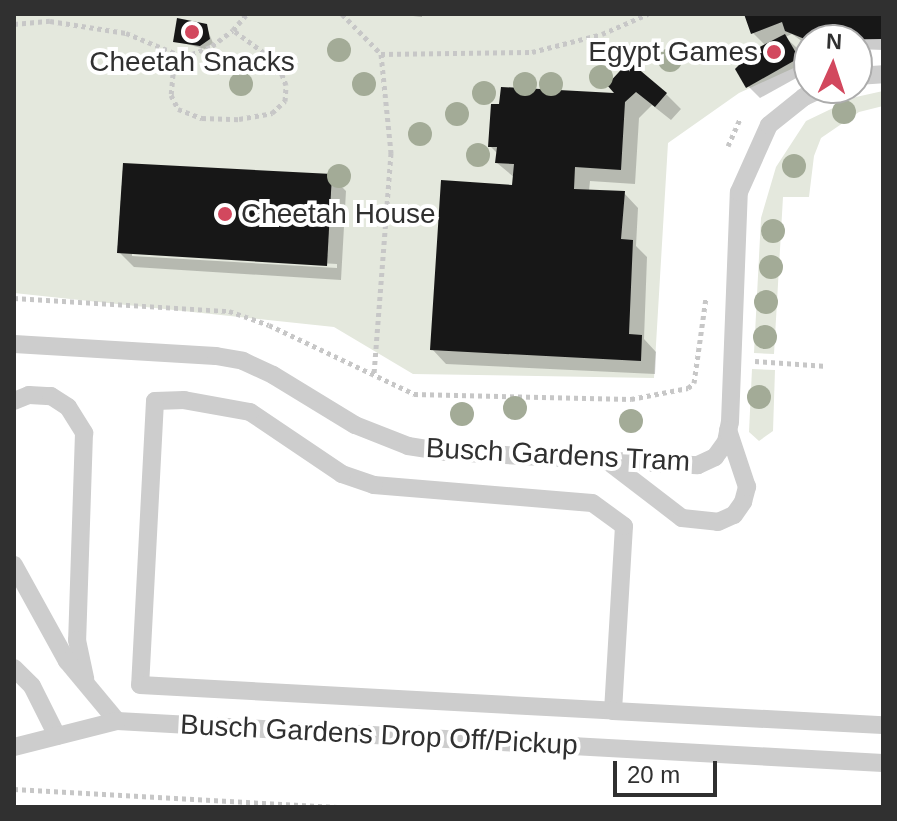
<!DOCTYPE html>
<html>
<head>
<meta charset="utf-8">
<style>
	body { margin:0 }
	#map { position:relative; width:897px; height:821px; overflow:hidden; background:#fff; font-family:Helvetica,sans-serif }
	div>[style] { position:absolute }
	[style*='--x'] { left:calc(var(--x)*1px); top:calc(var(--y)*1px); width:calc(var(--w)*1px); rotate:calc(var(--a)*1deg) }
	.green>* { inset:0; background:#e4e8dd }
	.shadow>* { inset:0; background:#0003 }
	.building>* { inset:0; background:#171717 }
	.path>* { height:5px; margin-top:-2.5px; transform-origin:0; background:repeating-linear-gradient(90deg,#c7c7c7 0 4px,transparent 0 8px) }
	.lane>* { height:18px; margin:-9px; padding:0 9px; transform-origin:9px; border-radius:9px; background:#cdcdcd }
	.trees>* { width:24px; height:24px; margin:-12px; border-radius:50%; background:#a3ab97 }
	.dots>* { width:22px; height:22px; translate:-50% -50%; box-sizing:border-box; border:4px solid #fff; border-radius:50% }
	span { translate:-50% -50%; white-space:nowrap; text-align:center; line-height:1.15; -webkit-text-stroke:8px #fff; paint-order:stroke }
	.poi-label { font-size:28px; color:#303030 }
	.right { translate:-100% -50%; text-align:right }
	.left { translate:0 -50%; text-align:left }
	.street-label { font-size:28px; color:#303030 }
	.frame { position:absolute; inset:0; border:16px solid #303030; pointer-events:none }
	.north { position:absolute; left:793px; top:24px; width:80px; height:80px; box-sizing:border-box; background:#fff; border:2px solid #acacac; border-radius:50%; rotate:3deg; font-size:22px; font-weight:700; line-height:32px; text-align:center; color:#303030 }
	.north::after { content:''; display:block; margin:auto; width:28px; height:36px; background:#d2485e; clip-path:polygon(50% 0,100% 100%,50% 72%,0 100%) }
	.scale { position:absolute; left:613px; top:761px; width:104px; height:36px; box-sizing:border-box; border:4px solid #303030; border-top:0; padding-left:10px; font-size:24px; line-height:28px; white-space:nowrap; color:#303030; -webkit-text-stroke:6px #fff; paint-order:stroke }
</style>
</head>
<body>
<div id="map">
	<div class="green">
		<i style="clip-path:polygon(14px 14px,883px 14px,868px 34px,854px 40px,809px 40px,809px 61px,739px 93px,668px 143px,654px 378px,413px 374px,334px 327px,14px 293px)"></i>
		<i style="clip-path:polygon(883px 91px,883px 106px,859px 112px,821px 138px,814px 156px,809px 197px,783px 197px,774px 354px,754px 353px,761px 218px,776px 167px,806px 121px,856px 97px)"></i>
		<i style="clip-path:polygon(752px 369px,775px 370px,773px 431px,759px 441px,749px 432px)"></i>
	</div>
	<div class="shadow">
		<i style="clip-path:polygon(395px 14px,422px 14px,422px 17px)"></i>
		<i style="clip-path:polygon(746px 14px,883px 14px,883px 50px,857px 49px,857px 40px,809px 40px,809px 61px,803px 56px,807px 45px,792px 34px,785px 37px,797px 48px,809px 71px,760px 98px,748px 86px,766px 46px,753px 33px)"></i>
		<i style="clip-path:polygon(206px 26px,213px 43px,205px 49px,175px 41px)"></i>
		<i style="clip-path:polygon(609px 85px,666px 94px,681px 109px,671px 120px,652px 105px,639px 118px,635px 184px,590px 181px,589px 191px,624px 193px,638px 208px,636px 246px,647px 257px,644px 339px,656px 352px,655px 374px,446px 364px,432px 349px,514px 187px,515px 178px,497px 163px,498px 154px,490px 146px,618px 96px)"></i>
		<i style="clip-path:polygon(evenodd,331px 176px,346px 191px,341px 280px,134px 267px,119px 252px,331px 176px,132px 252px,337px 264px,337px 268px,132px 256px,132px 252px)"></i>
	</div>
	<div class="building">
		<i style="clip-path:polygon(744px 14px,883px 14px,883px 39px,807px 40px,785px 31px,782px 22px,751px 34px)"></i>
		<i style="clip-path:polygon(177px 18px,207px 24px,210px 39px,200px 46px,173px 42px)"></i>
		<i style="clip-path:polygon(785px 34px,799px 58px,746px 88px,735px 69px,754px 50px)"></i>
		<i style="clip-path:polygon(629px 61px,667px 93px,655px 107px,636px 92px,625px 102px,621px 170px,575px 167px,574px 189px,625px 191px,621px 239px,633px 240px,629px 334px,642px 335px,641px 361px,430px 350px,441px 180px,512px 185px,514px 164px,495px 163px,497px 147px,488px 147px,491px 104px,499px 104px,501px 87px,614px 93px,607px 85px)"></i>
		<i style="clip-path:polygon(123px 163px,332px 174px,327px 266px,117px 253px)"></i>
	</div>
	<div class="path">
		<i style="--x:342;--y:14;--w:56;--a:45.7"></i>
		<i style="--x:381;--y:54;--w:100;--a:84.2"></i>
		<i style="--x:391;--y:153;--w:223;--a:94.4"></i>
		<i style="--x:14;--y:24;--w:36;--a:-5"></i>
		<i style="--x:50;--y:21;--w:77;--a:9"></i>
		<i style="--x:126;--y:33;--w:63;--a:22.5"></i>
		<i style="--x:184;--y:57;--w:30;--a:-21"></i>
		<i style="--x:212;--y:46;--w:26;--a:-37"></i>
		<i style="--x:233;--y:30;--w:21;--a:-49"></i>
		<i style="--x:381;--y:54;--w:151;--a:-0.8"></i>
		<i style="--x:532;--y:52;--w:72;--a:-14.4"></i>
		<i style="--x:602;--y:34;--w:50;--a:-23.5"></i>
		<i style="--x:184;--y:57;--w:20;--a:123"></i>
		<i style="--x:173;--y:74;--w:21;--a:95"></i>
		<i style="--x:171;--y:95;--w:16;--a:63"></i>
		<i style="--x:178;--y:109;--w:26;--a:21"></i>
		<i style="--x:202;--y:118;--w:37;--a:2"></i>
		<i style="--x:239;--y:119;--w:34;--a:-10"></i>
		<i style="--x:272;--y:113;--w:18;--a:-43"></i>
		<i style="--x:285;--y:101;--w:16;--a:-86"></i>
		<i style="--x:286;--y:85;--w:25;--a:-111"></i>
		<i style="--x:277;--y:62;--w:54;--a:-144"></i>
		<i style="--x:728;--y:146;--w:30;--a:-66"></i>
		<i style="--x:14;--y:298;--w:215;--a:3.5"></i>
		<i style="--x:229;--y:311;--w:42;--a:19.3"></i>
		<i style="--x:269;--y:325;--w:161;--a:25.4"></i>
		<i style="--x:414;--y:394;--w:217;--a:1.3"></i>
		<i style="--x:631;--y:399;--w:58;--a:-10.9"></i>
		<i style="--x:688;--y:388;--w:8;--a:-40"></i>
		<i style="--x:694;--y:383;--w:86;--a:-82"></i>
		<i style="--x:755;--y:361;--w:72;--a:4"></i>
		<i style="--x:14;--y:789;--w:324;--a:3.2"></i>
	</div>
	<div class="lane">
		<i style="--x:857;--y:76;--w:26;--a:-4"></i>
		<i style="--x:14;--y:344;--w:202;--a:3.4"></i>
		<i style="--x:216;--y:356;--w:27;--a:10"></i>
		<i style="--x:243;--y:361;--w:33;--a:25"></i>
		<i style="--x:273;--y:375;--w:96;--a:31.4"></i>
		<i style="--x:355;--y:425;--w:57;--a:21.6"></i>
		<i style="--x:408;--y:446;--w:38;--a:9"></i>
		<i style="--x:446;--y:452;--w:252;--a:3"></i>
		<i style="--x:698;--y:465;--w:19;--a:-25"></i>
		<i style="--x:715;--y:457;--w:19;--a:-54"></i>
		<i style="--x:726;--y:442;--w:20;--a:-79"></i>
		<i style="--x:730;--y:422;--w:230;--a:-87.8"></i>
		<i style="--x:739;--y:192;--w:73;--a:-65.9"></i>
		<i style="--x:769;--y:125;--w:45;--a:-38.7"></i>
		<i style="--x:804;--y:97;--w:21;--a:-25"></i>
		<i style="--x:14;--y:401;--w:16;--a:-22"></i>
		<i style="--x:29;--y:395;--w:22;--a:3"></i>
		<i style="--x:51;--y:396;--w:20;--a:33"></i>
		<i style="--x:68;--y:407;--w:31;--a:58"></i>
		<i style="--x:84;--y:433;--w:207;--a:91.9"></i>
		<i style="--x:77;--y:640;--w:40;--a:78"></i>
		<i style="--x:609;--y:462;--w:92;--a:37.5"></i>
		<i style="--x:682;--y:518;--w:36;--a:6"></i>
		<i style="--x:718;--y:522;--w:17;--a:-24"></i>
		<i style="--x:734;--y:515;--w:16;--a:-55"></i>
		<i style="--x:743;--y:502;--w:16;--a:-75"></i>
		<i style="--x:747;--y:487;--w:60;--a:-108.4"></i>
		<i style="--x:14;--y:565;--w:110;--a:61.1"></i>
		<i style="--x:67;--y:661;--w:78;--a:50.2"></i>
		<i style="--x:117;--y:721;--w:767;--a:3.14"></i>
		<i style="--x:14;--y:668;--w:25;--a:45"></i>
		<i style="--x:32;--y:686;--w:56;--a:63.4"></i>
		<i style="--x:613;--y:711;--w:185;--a:-86.6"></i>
		<i style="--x:624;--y:526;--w:39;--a:-144"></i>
		<i style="--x:592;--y:503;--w:219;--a:-175.3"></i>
		<i style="--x:374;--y:485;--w:34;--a:-161"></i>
		<i style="--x:342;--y:474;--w:111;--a:-146"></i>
		<i style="--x:250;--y:412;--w:67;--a:-169.7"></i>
		<i style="--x:184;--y:400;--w:29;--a:178"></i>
		<i style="--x:155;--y:401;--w:284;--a:93"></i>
		<i style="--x:140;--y:685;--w:474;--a:3.1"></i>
		<i style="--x:613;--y:711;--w:270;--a:3"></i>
		<i style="--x:14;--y:747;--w:106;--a:-14.2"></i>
	</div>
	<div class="trees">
		<i style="left:339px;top:50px"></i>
		<i style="left:670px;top:60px"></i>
		<i style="left:601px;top:77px"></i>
		<i style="left:241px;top:84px"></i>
		<i style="left:364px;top:84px"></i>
		<i style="left:525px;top:84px"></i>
		<i style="left:551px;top:84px"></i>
		<i style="left:484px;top:93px"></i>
		<i style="left:844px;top:112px"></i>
		<i style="left:457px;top:114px"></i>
		<i style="left:420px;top:134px"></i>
		<i style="left:478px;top:155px"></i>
		<i style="left:794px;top:166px"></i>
		<i style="left:339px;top:176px"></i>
		<i style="left:773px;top:231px"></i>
		<i style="left:771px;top:267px"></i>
		<i style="left:766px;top:302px"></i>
		<i style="left:765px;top:337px"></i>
		<i style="left:759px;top:397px"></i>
		<i style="left:515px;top:408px"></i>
		<i style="left:462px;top:414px"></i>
		<i style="left:631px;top:421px"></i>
	</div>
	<div class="dots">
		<i style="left:192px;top:32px;background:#d2485e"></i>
		<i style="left:774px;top:52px;background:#d2485e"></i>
		<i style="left:225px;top:214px;background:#d2485e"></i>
	</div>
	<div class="poi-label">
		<span class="right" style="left:758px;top:52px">Egypt Games</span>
		<span style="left:192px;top:62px">Cheetah Snacks</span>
		<span class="left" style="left:241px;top:214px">Cheetah House</span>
	</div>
	<div class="street-label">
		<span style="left:558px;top:455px;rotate:3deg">Busch Gardens Tram</span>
		<span style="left:379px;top:735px;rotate:3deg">Busch Gardens Drop Off/Pickup</span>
	</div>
	<div class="frame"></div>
	<div class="north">N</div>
	<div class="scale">20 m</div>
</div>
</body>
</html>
